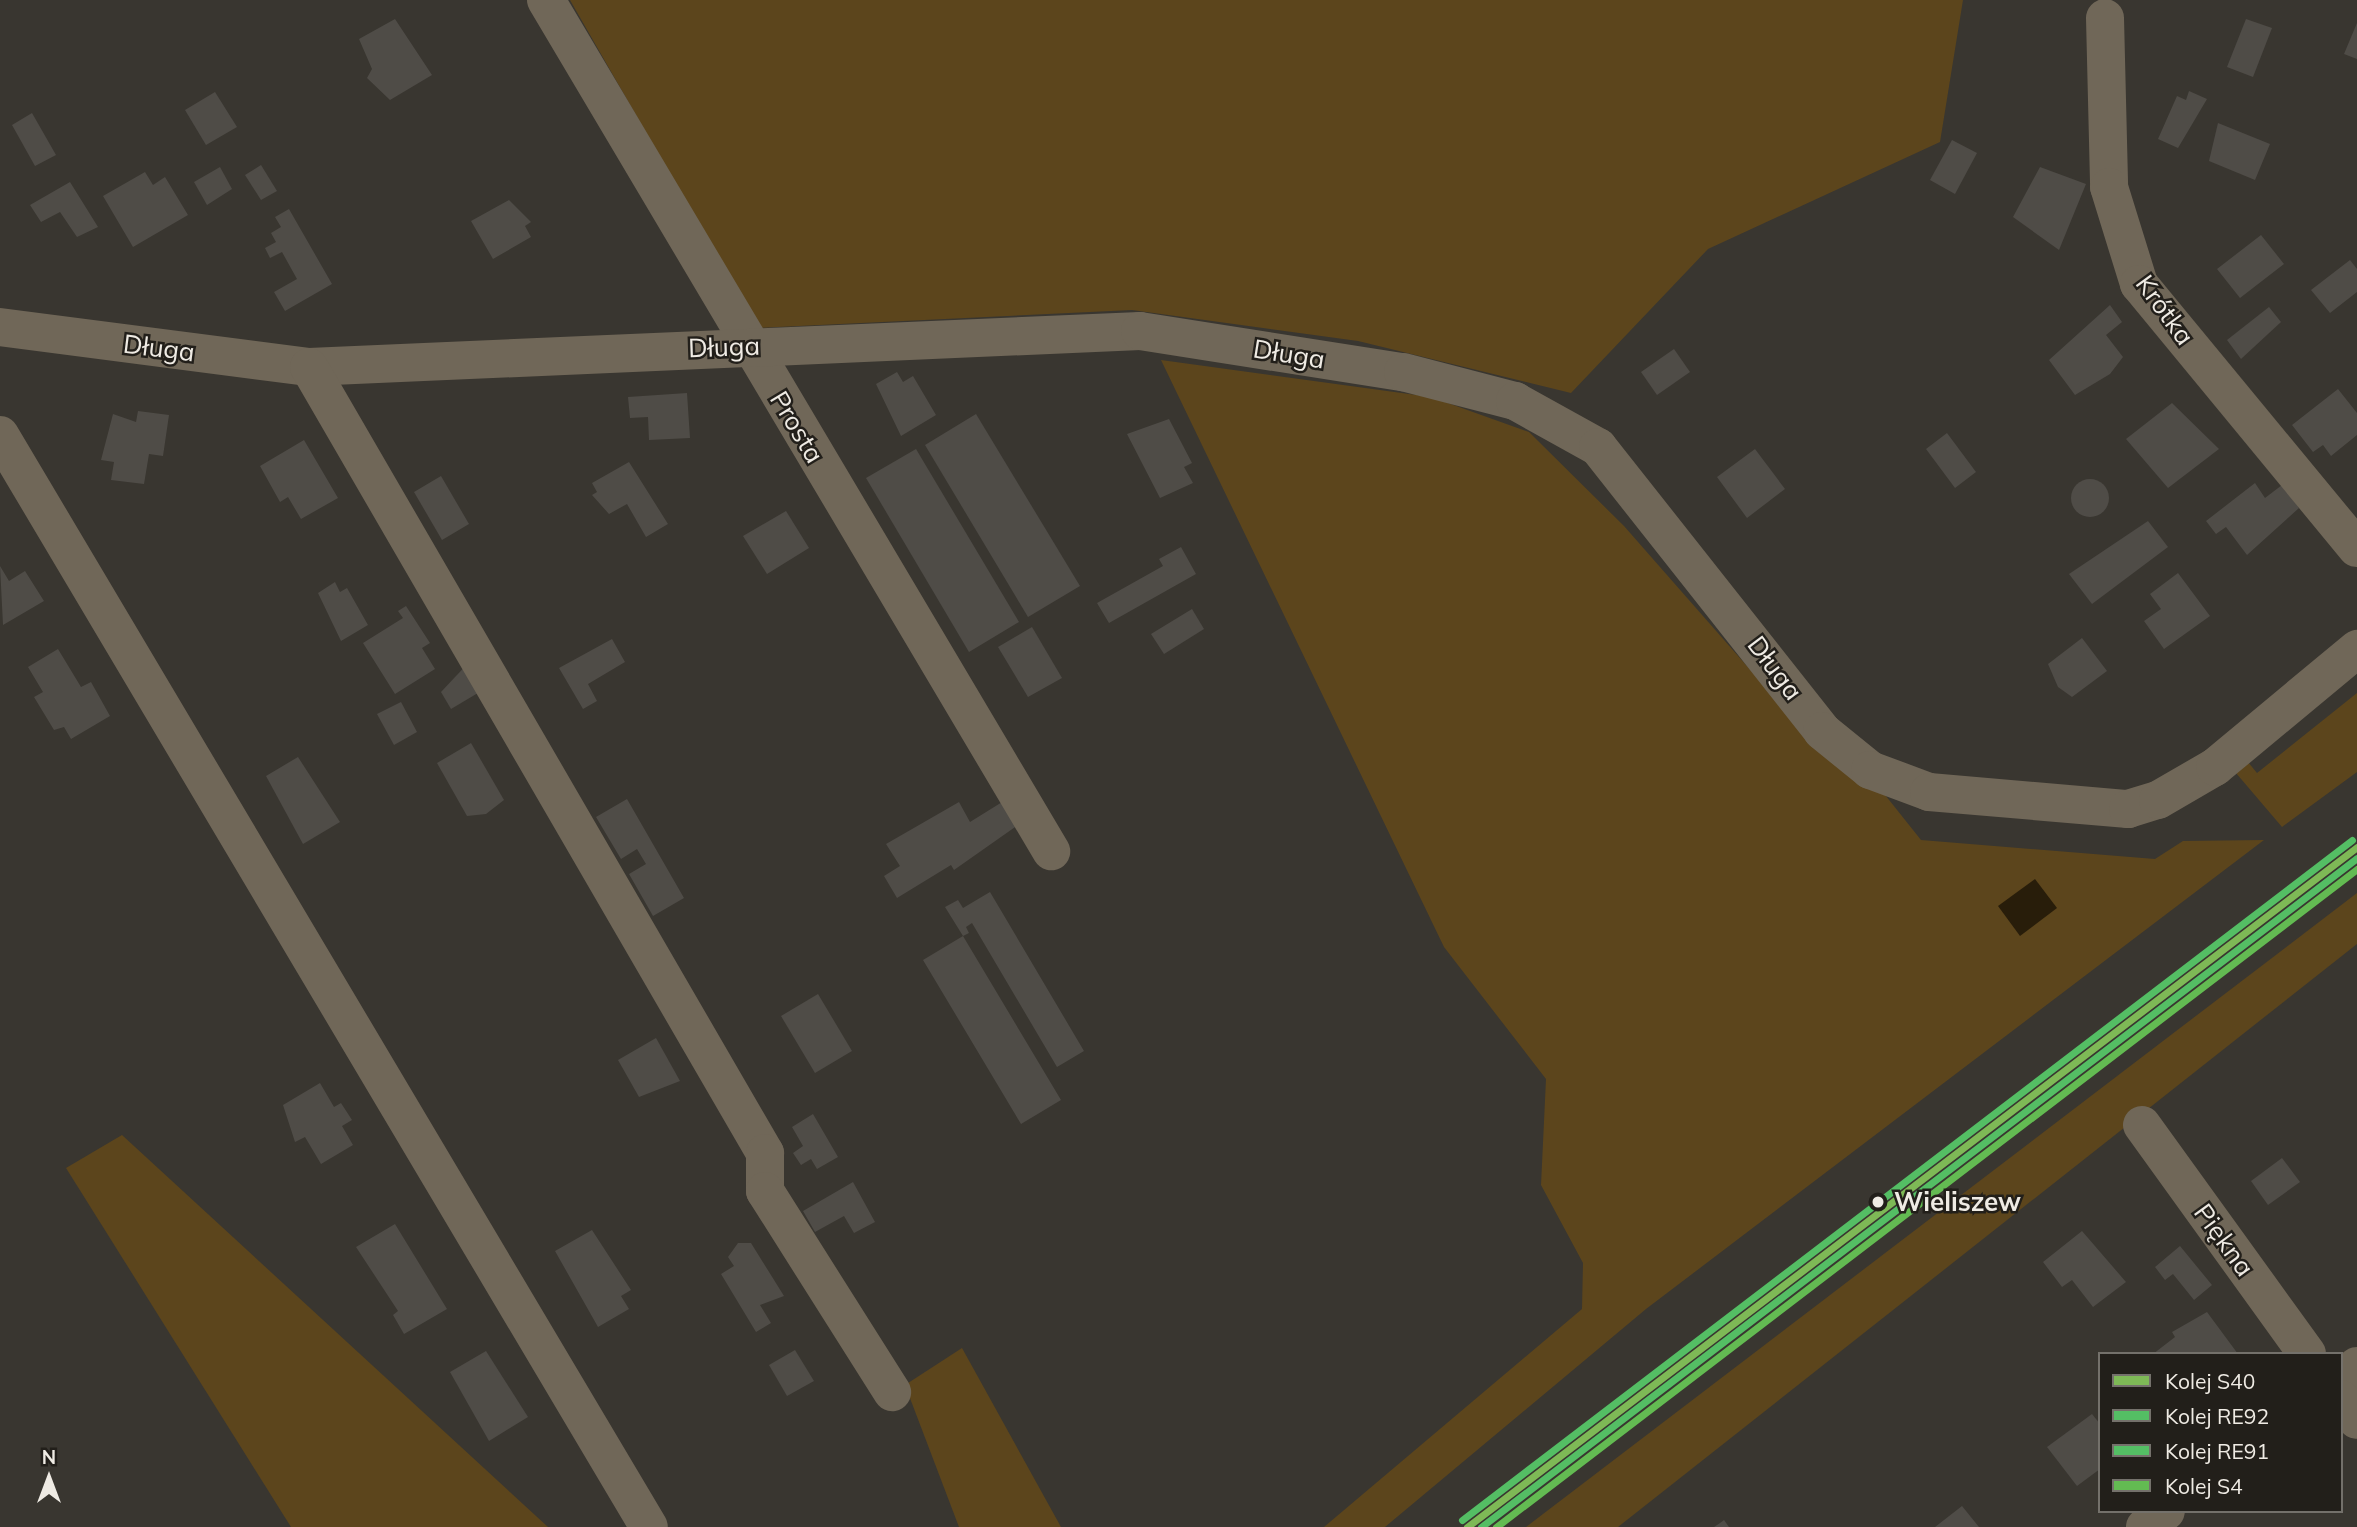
<!DOCTYPE html>
<html>
<head>
<meta charset="utf-8">
<style>
	body { margin:0 }
	#map { position:relative; width:2357px; height:1527px; overflow:hidden; background:#393630; font-family:Mulish,sans-serif }
	div>[style] { position:absolute }
	[style*='--x'] { left:calc(var(--x)*1px); top:calc(var(--y)*1px); width:calc(var(--w)*1px); rotate:calc(var(--a)*1deg) }
	.green>* { inset:0; background:#5c451c }
	.water>* { inset:0; background:#281d0a }
	.building>* { inset:0; background:#4f4c47 }
	.round { border-radius:50% }
	.minor>* { height:38px; margin:-19px; padding:0 19px; transform-origin:19px; border-radius:19px; background:#706758 }
	.rail-1>* { height:7px; margin:-3.5px; padding:0 3.5px; transform-origin:3.5px; border-radius:3.5px; background:#7eb956 }
	.rail-2>* { height:7px; margin:-3.5px; padding:0 3.5px; transform-origin:3.5px; border-radius:3.5px; background:#54be64 }
	.rail-3>* { height:7px; margin:-3.5px; padding:0 3.5px; transform-origin:3.5px; border-radius:3.5px; background:#54be64 }
	.rail-4>* { height:7px; margin:-3.5px; padding:0 3.5px; transform-origin:3.5px; border-radius:3.5px; background:#63bb52 }
	.dots>* { width:19px; height:19px; translate:-50% -50%; box-sizing:border-box; border:4px solid #221f1a; border-radius:50% }
	span { translate:-50% -50%; white-space:nowrap; text-align:center; line-height:1.15; -webkit-text-stroke:5px #221f1a; paint-order:stroke }
	.street-label { font-size:26px; color:#efebe4 }
	.stop-label { font-size:26px; color:#efebe4; font-weight:700 }
	.left { translate:0 -50%; text-align:left }
	.legend { position:absolute; left:2098px; top:1352px; width:245px; height:161px; box-sizing:border-box; background:#221f1a; border:2px solid #74716b; margin:0; padding:9px 12px; list-style:none; font-size:21px; color:#efebe4 }
	.legend li { display:flex; align-items:center; gap:14px; height:35px }
	.legend b { width:35px; border:2px solid #74716b }
	.north { position:absolute; left:14px; top:1443px; width:70px; height:70px; -webkit-text-stroke:5px #221f1a; paint-order:stroke; rotate:0deg; font-size:19px; font-weight:700; line-height:28px; text-align:center; color:#efebe4 }
	.north::after { content:''; display:block; margin:auto; width:24px; height:32px; background:#efebe4; clip-path:polygon(50% 0,100% 100%,50% 72%,0 100%) }
</style>
</head>
<body>
<div id="map">
	<div class="green">
		<i style="clip-path:polygon(570px 0,1963px 0,1940px 142px,1708px 249px,1571px 393px,1358px 341px,1132px 310px,758px 328px)"></i>
		<i style="clip-path:polygon(1161px 360px,1431px 397px,1529px 432px,1624px 526px,1796px 722px,1874px 781px,1921px 840px,2155px 859px,2183px 841px,2264px 840px,1646px 1309px,1385px 1527px,1324px 1527px,1582px 1309px,1583px 1263px,1541px 1185px,1546px 1079px,1444px 947px)"></i>
		<i style="clip-path:polygon(2357px 693px,2357px 772px,2282px 827px,2230px 766px,2243px 756px,2257px 773px)"></i>
		<i style="clip-path:polygon(2357px 893px,2357px 944px,1618px 1527px,1526px 1527px)"></i>
		<i style="clip-path:polygon(122px 1135px,548px 1527px,291px 1527px,66px 1168px)"></i>
		<i style="clip-path:polygon(962px 1348px,1061px 1527px,959px 1527px,905px 1385px)"></i>
	</div>
	<div class="water">
		<i style="clip-path:polygon(2035px 879px,2057px 908px,2020px 936px,1998px 906px)"></i>
	</div>
	<div class="building">
		<i style="clip-path:polygon(395px 19px,432px 75px,390px 100px,367px 78px,372px 69px,359px 39px)"></i>
		<i style="clip-path:polygon(2246px 19px,2272px 28px,2253px 77px,2227px 67px)"></i>
		<i style="clip-path:polygon(2357px 23px,2357px 59px,2344px 54px)"></i>
		<i style="clip-path:polygon(2189px 91px,2207px 99px,2178px 148px,2158px 139px,2177px 96px,2186px 100px)"></i>
		<i style="clip-path:polygon(215px 92px,237px 127px,206px 145px,185px 110px)"></i>
		<i style="clip-path:polygon(32px 113px,56px 155px,35px 166px,12px 125px)"></i>
		<i style="clip-path:polygon(2218px 123px,2270px 144px,2255px 180px,2209px 161px)"></i>
		<i style="clip-path:polygon(1952px 140px,1977px 153px,1955px 194px,1930px 180px)"></i>
		<i style="clip-path:polygon(261px 165px,277px 191px,261px 200px,245px 175px)"></i>
		<i style="clip-path:polygon(220px 167px,232px 189px,207px 205px,194px 182px)"></i>
		<i style="clip-path:polygon(2040px 167px,2086px 184px,2059px 250px,2013px 217px)"></i>
		<i style="clip-path:polygon(145px 172px,153px 185px,165px 177px,188px 215px,133px 247px,103px 196px)"></i>
		<i style="clip-path:polygon(70px 182px,98px 227px,77px 237px,60px 212px,41px 222px,30px 205px)"></i>
		<i style="clip-path:polygon(509px 200px,531px 222px,525px 226px,531px 237px,493px 259px,471px 221px)"></i>
		<i style="clip-path:polygon(289px 209px,332px 284px,285px 311px,274px 292px,297px 279px,282px 252px,270px 258px,265px 248px,276px 242px,271px 233px,281px 227px,275px 217px)"></i>
		<i style="clip-path:polygon(2261px 235px,2284px 264px,2240px 298px,2217px 269px)"></i>
		<i style="clip-path:polygon(2350px 260px,2357px 269px,2357px 292px,2330px 313px,2311px 290px)"></i>
		<i style="clip-path:polygon(2110px 305px,2122px 322px,2106px 335px,2123px 357px,2110px 374px,2075px 395px,2049px 360px)"></i>
		<i style="clip-path:polygon(2269px 307px,2281px 322px,2241px 359px,2227px 340px)"></i>
		<i style="clip-path:polygon(1674px 349px,1690px 372px,1657px 395px,1641px 372px)"></i>
		<i style="clip-path:polygon(897px 372px,903px 382px,913px 376px,936px 415px,901px 436px,876px 384px)"></i>
		<i style="clip-path:polygon(2338px 389px,2357px 413px,2357px 435px,2331px 456px,2323px 445px,2313px 452px,2292px 425px)"></i>
		<i style="clip-path:polygon(687px 393px,690px 438px,649px 440px,648px 417px,630px 418px,628px 397px)"></i>
		<i style="clip-path:polygon(2172px 403px,2219px 449px,2168px 488px,2126px 439px)"></i>
		<i style="clip-path:polygon(138px 411px,169px 415px,163px 456px,149px 454px,144px 484px,111px 480px,114px 462px,101px 460px,113px 414px,136px 422px)"></i>
		<i style="clip-path:polygon(976px 414px,1080px 586px,1028px 617px,925px 445px)"></i>
		<i style="clip-path:polygon(1169px 419px,1192px 463px,1184px 467px,1193px 483px,1160px 498px,1127px 434px)"></i>
		<i style="clip-path:polygon(1947px 433px,1976px 472px,1955px 488px,1926px 449px)"></i>
		<i style="clip-path:polygon(304px 440px,338px 498px,301px 519px,288px 497px,280px 502px,260px 466px)"></i>
		<i style="clip-path:polygon(916px 449px,1019px 622px,969px 652px,866px 478px)"></i>
		<i style="clip-path:polygon(1755px 449px,1785px 489px,1747px 518px,1717px 477px)"></i>
		<i style="clip-path:polygon(629px 462px,668px 524px,646px 537px,627px 504px,609px 514px,592px 495px,597px 492px,592px 483px)"></i>
		<i style="clip-path:polygon(441px 476px,469px 524px,442px 540px,414px 492px)"></i>
		<i class="round" style="left:2071px;top:479px;width:38px;height:38px"></i>
		<i style="clip-path:polygon(2255px 483px,2265px 498px,2282px 485px,2299px 508px,2247px 555px,2226px 527px,2216px 534px,2206px 521px)"></i>
		<i style="clip-path:polygon(786px 511px,809px 548px,767px 574px,743px 536px)"></i>
		<i style="clip-path:polygon(2148px 521px,2168px 547px,2092px 604px,2069px 574px)"></i>
		<i style="clip-path:polygon(1181px 547px,1196px 574px,1109px 623px,1097px 603px,1163px 566px,1159px 559px)"></i>
		<i style="clip-path:polygon(0 566px,9px 581px,25px 571px,44px 601px,3px 625px)"></i>
		<i style="clip-path:polygon(2178px 573px,2210px 616px,2164px 649px,2144px 621px,2161px 609px,2150px 594px)"></i>
		<i style="clip-path:polygon(335px 582px,340px 592px,347px 588px,368px 625px,341px 641px,318px 593px)"></i>
		<i style="clip-path:polygon(406px 606px,430px 643px,422px 648px,435px 669px,395px 694px,363px 643px,403px 618px,398px 611px)"></i>
		<i style="clip-path:polygon(1192px 609px,1204px 629px,1164px 654px,1151px 634px)"></i>
		<i style="clip-path:polygon(1032px 627px,1062px 678px,1028px 697px,998px 647px)"></i>
		<i style="clip-path:polygon(2082px 638px,2107px 671px,2072px 697px,2058px 687px,2048px 664px)"></i>
		<i style="clip-path:polygon(612px 639px,625px 662px,588px 684px,597px 701px,583px 709px,559px 668px)"></i>
		<i style="clip-path:polygon(58px 649px,81px 687px,91px 682px,110px 716px,71px 739px,64px 727px,54px 730px,34px 697px,43px 692px,28px 667px)"></i>
		<i style="clip-path:polygon(472px 659px,488px 687px,451px 709px,441px 692px)"></i>
		<i style="clip-path:polygon(401px 702px,417px 732px,394px 745px,377px 714px)"></i>
		<i style="clip-path:polygon(471px 743px,504px 800px,486px 814px,467px 816px,437px 763px)"></i>
		<i style="clip-path:polygon(298px 757px,340px 822px,303px 844px,266px 776px)"></i>
		<i style="clip-path:polygon(627px 799px,684px 898px,653px 916px,629px 874px,646px 864px,637px 849px,621px 859px,596px 817px)"></i>
		<i style="clip-path:polygon(1007px 799px,1021px 823px,954px 870px,951px 865px,897px 898px,884px 876px,900px 866px,886px 844px,959px 802px,970px 822px)"></i>
		<i style="clip-path:polygon(990px 892px,1084px 1051px,1057px 1067px,972px 923px,966px 927px,969px 933px,963px 936px,1061px 1100px,1021px 1124px,923px 960px,963px 936px,945px 907px,958px 900px,963px 908px)"></i>
		<i style="clip-path:polygon(818px 994px,852px 1051px,815px 1073px,781px 1016px)"></i>
		<i style="clip-path:polygon(656px 1038px,680px 1081px,639px 1097px,618px 1060px)"></i>
		<i style="clip-path:polygon(320px 1083px,334px 1107px,341px 1103px,352px 1120px,342px 1126px,353px 1145px,321px 1164px,305px 1137px,295px 1142px,283px 1105px)"></i>
		<i style="clip-path:polygon(813px 1114px,838px 1157px,817px 1169px,811px 1159px,801px 1165px,793px 1153px,803px 1146px,792px 1127px)"></i>
		<i style="clip-path:polygon(2282px 1158px,2300px 1182px,2268px 1205px,2251px 1181px)"></i>
		<i style="clip-path:polygon(853px 1182px,875px 1222px,854px 1233px,844px 1216px,815px 1232px,803px 1211px)"></i>
		<i style="clip-path:polygon(395px 1224px,447px 1309px,404px 1334px,393px 1315px,398px 1311px,356px 1247px)"></i>
		<i style="clip-path:polygon(592px 1230px,631px 1290px,621px 1296px,629px 1309px,598px 1327px,555px 1251px)"></i>
		<i style="clip-path:polygon(2082px 1231px,2126px 1282px,2093px 1307px,2072px 1280px,2062px 1287px,2043px 1262px)"></i>
		<i style="clip-path:polygon(738px 1243px,751px 1243px,784px 1296px,760px 1305px,771px 1323px,756px 1332px,721px 1274px,734px 1266px,728px 1257px)"></i>
		<i style="clip-path:polygon(2180px 1246px,2212px 1285px,2194px 1300px,2173px 1274px,2165px 1280px,2155px 1267px)"></i>
		<i style="clip-path:polygon(2207px 1312px,2238px 1354px,2153px 1354px,2175px 1337px,2172px 1332px)"></i>
		<i style="clip-path:polygon(795px 1350px,814px 1381px,787px 1396px,769px 1365px)"></i>
		<i style="clip-path:polygon(486px 1351px,528px 1417px,489px 1441px,450px 1372px)"></i>
		<i style="clip-path:polygon(2092px 1414px,2100px 1424px,2100px 1469px,2077px 1486px,2047px 1447px)"></i>
		<i style="clip-path:polygon(1962px 1506px,1979px 1527px,1935px 1527px)"></i>
		<i style="clip-path:polygon(1724px 1520px,1729px 1527px,1714px 1527px,1720px 1523px)"></i>
	</div>
	<div class="minor">
		<i style="--x:546;--y:0;--w:990;--a:59.31"></i>
		<i style="--x:2105;--y:18;--w:169;--a:88.6"></i>
		<i style="--x:2109;--y:187;--w:102;--a:72.8"></i>
		<i style="--x:2139;--y:284;--w:342;--a:50.5"></i>
		<i style="--x:0;--y:327;--w:312;--a:7.4"></i>
		<i style="--x:309;--y:367;--w:832;--a:-2.48"></i>
		<i style="--x:1140;--y:331;--w:266;--a:8.9"></i>
		<i style="--x:1403;--y:372;--w:116;--a:14.5"></i>
		<i style="--x:1515;--y:401;--w:95;--a:29"></i>
		<i style="--x:1598;--y:447;--w:362;--a:51.7"></i>
		<i style="--x:1822;--y:731;--w:62;--a:39.1"></i>
		<i style="--x:1870;--y:770;--w:63;--a:20.4"></i>
		<i style="--x:1929;--y:792;--w:200;--a:4.9"></i>
		<i style="--x:2128;--y:809;--w:31;--a:-17"></i>
		<i style="--x:2158;--y:800;--w:66;--a:-30.1"></i>
		<i style="--x:2215;--y:767;--w:185;--a:-39.7"></i>
		<i style="--x:309;--y:367;--w:909;--a:59.88"></i>
		<i style="--x:765;--y:1153;--w:38;--a:90"></i>
		<i style="--x:765;--y:1191;--w:238;--a:57.7"></i>
		<i style="--x:0;--y:435;--w:1270;--a:59.28"></i>
		<i style="--x:2142;--y:1125;--w:282;--a:54.2"></i>
		<i style="--x:2341;--y:1378;--w:20;--a:-37"></i>
		<i style="--x:2341;--y:1399;--w:26;--a:53"></i>
		<i style="--x:2145;--y:1527;--w:26;--a:-37"></i>
	</div>
	<div class="rail-1">
		<i style="--x:1467;--y:1527;--w:1120;--a:-37.38"></i>
	</div>
	<div class="rail-2">
		<i style="--x:1481;--y:1527;--w:1102;--a:-37.37"></i>
	</div>
	<div class="rail-3">
		<i style="--x:1462;--y:1520;--w:1120;--a:-37.38"></i>
	</div>
	<div class="rail-4">
		<i style="--x:1496;--y:1527;--w:1084;--a:-37.39"></i>
	</div>
	<div class="dots">
		<i style="left:1878px;top:1202px;background:#efebe4"></i>
	</div>
	<div class="street-label">
		<span style="left:2165px;top:310px;rotate:54deg">Krótka</span>
		<span style="left:724px;top:347px;rotate:-2deg">Długa</span>
		<span style="left:159px;top:348px;rotate:7deg">Długa</span>
		<span style="left:1289px;top:354px;rotate:9deg">Długa</span>
		<span style="left:797px;top:427px;rotate:59deg">Prosta</span>
		<span style="left:1775px;top:668px;rotate:53deg">Długa</span>
		<span style="left:2224px;top:1240px;rotate:54deg">Piękna</span>
	</div>
	<div class="stop-label">
		<span class="left" style="left:1894px;top:1202px">Wieliszew</span>
	</div>
	<ul class="legend">
	<li><b style="height:9px;background:#7eb956"></b>Kolej S40</li>
	<li><b style="height:9px;background:#54be64"></b>Kolej RE92</li>
	<li><b style="height:9px;background:#54be64"></b>Kolej RE91</li>
	<li><b style="height:9px;background:#63bb52"></b>Kolej S4</li>
	</ul>
	<div class="north">N</div>
</div>
</body>
</html>
